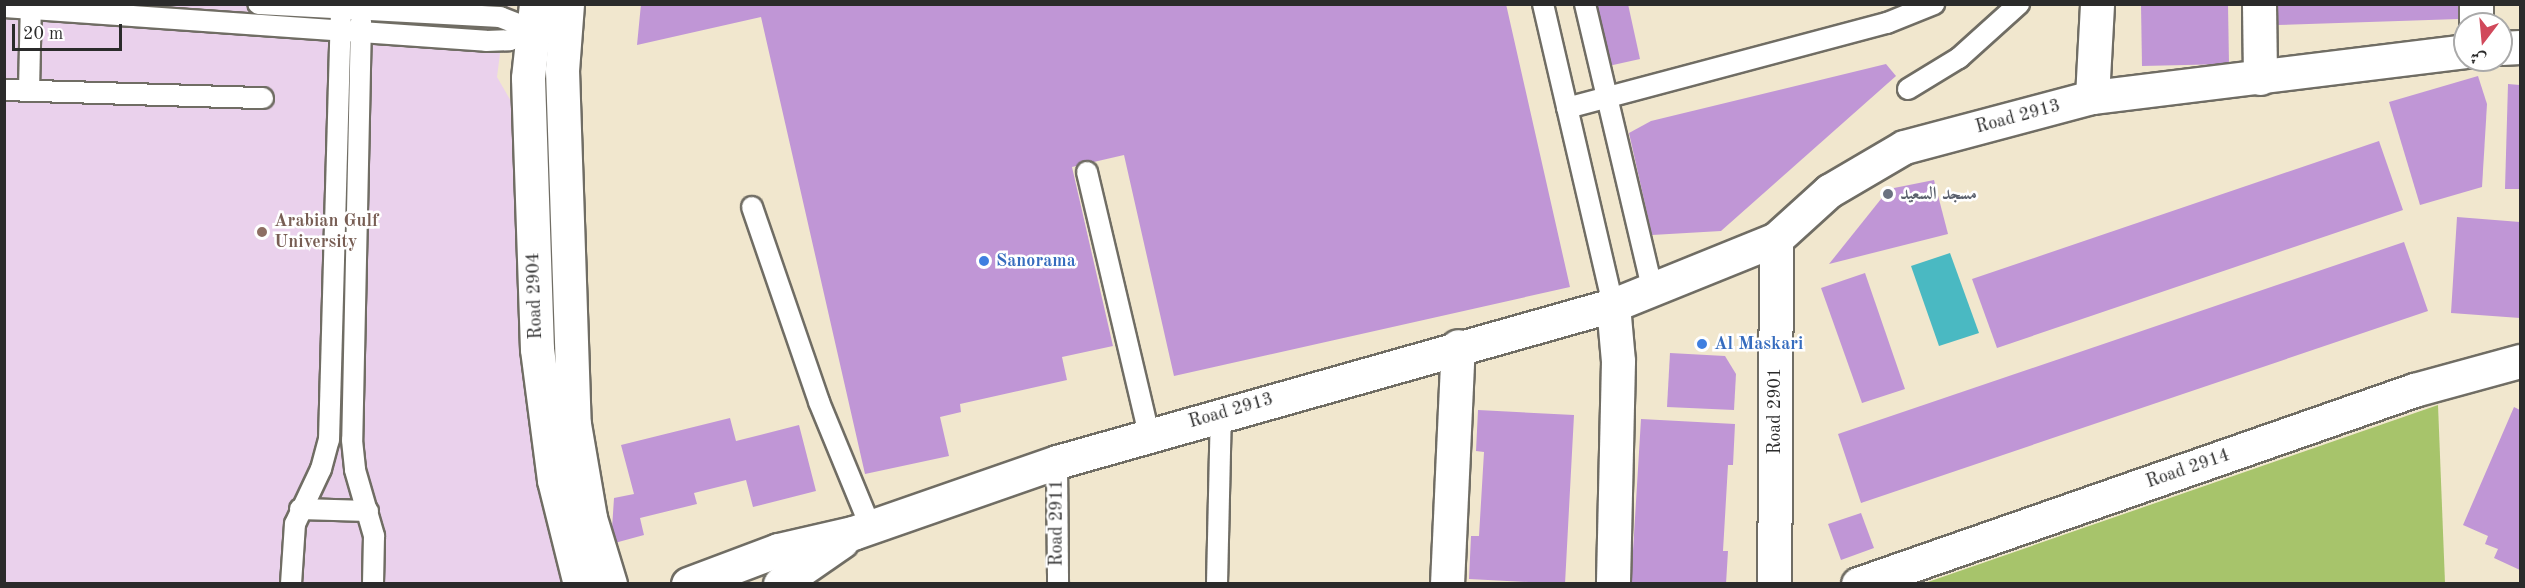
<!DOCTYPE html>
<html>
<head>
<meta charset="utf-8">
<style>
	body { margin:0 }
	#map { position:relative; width:2525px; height:588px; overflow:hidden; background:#f1e7ce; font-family:"Old Standard TT",Amiri,serif }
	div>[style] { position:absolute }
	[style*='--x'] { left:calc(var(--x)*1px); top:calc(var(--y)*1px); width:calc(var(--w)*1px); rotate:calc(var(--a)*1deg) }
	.built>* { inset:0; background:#ead1ec }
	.green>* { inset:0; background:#a7c46b }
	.water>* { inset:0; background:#4ab9c2 }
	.building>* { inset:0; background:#c096d6 }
	.roads { filter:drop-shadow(2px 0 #706d64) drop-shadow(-2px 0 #706d64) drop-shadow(0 2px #706d64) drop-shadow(0 -2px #706d64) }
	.service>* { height:20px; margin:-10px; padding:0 10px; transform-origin:10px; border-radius:10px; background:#fff }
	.minor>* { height:33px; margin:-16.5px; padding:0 16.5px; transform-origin:16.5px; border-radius:16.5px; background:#fff }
	.tertiary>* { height:33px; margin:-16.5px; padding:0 16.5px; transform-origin:16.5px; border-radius:16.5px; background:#fff }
	.dots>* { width:16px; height:16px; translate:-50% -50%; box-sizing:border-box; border:3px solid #fff; border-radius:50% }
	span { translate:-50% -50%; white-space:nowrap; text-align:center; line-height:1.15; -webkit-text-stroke:5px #fff; paint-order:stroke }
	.street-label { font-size:18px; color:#2b2b2b }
	.worship-label { font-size:18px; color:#5b616d; font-weight:700 }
	.left { translate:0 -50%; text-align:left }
	.education-label { font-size:18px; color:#785e54; font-weight:700 }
	.shop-label { font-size:18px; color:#366cbe; font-weight:700 }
	.frame { position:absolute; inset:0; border:6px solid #2b2b2b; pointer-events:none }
	.north { position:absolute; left:2453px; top:12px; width:60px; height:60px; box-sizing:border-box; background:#fff; border:2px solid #aaa; border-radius:50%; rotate:196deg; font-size:16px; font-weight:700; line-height:24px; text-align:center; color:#2b2b2b }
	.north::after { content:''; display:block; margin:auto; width:21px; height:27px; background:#d1495b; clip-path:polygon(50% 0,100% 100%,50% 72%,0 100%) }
	.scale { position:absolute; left:12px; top:24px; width:110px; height:27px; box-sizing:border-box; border:3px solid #2b2b2b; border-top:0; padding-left:8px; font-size:18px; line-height:21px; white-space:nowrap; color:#2b2b2b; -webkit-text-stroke:4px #fff; paint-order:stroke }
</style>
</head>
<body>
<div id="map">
	<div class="built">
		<i style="clip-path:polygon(4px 5px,518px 5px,506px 7px,497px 77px,512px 103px,526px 362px,557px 565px,564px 583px,5px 583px)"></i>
	</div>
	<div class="green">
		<i style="clip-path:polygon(2438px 405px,2445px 583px,1925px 583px)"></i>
	</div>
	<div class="water">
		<i style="clip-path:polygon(1950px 253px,1979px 333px,1939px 346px,1911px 266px)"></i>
	</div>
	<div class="building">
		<i style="clip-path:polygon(641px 4px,1506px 4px,1570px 287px,1174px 376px,1124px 155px,1072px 167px,1113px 346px,1062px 357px,1067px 380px,960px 404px,961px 412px,940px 417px,949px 456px,865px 474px,761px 17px,637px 45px)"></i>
		<i style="clip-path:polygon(1590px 4px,1628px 4px,1640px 59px,1604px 67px)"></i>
		<i style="clip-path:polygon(2276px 4px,2459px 4px,2459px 19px,2277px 25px)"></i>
		<i style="clip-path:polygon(2141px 5px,2228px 5px,2229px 64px,2142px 66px)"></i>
		<i style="clip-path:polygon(1886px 64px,1896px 76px,1721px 231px,1652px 235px,1629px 133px,1651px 121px)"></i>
		<i style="clip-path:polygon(2478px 76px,2487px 104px,2482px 187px,2420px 205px,2389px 102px)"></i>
		<i style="clip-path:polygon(2508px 84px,2520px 85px,2520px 189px,2505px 189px)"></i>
		<i style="clip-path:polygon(2379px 141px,2403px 210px,1997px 348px,1972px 279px)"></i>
		<i style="clip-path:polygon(1934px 180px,1948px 234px,1829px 264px,1889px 189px)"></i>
		<i style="clip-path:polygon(2457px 217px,2520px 222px,2520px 318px,2451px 313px)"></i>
		<i style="clip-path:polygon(2404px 242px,2428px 311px,1861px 503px,1838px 434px)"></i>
		<i style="clip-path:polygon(1865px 273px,1905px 389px,1862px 403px,1821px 288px)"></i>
		<i style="clip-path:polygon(1670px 353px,1725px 356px,1736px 374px,1734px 410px,1667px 407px)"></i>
		<i style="clip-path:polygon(2514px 407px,2520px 410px,2520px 570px,2494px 558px,2498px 549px,2485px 544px,2488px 536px,2463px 525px)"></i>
		<i style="clip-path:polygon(1478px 410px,1574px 415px,1565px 584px,1469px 579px,1471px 536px,1479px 536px,1484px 452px,1476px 451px)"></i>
		<i style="clip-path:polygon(730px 418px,736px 441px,799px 425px,816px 491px,753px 507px,746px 480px,694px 493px,697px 504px,640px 518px,644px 535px,611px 544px,614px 498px,634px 494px,621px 445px)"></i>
		<i style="clip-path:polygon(1641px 419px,1735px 424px,1733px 465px,1728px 465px,1723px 551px,1728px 551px,1726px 584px,1631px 584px)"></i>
		<i style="clip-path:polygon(1861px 513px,1874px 548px,1841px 560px,1828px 524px)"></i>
	</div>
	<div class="roads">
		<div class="service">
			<i style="--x:1543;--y:4;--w:309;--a:76.9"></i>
			<i style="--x:1585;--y:4;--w:295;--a:76.7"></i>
			<i style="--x:4;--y:7;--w:483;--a:4"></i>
			<i style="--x:486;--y:41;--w:24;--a:-2"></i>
			<i style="--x:510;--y:40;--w:24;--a:-28"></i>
			<i style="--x:531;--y:29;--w:33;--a:-159"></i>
			<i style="--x:500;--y:17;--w:242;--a:-176.9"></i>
			<i style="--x:361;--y:21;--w:419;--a:91.2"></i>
			<i style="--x:352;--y:440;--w:30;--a:84"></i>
			<i style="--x:355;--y:470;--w:69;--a:73.9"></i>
			<i style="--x:374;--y:536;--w:48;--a:91.2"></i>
			<i style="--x:1908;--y:89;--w:60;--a:-31.3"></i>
			<i style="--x:1959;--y:58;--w:81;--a:-42"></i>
			<i style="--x:4;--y:90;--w:259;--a:1.8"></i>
			<i style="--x:29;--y:90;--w:86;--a:-88.7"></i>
			<i style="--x:1567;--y:108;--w:331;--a:-14.9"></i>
			<i style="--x:1887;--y:23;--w:51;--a:-22"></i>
			<i style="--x:1087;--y:172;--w:270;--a:76.7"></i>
			<i style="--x:752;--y:207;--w:206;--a:71"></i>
			<i style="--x:819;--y:402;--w:134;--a:67.6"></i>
			<i style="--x:1057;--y:462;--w:122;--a:89.5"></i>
			<i style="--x:300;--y:509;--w:68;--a:1.7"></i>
			<i style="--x:291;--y:584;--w:60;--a:-86.2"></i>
			<i style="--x:295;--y:524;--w:61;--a:-64.7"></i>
			<i style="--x:321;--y:469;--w:30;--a:-75"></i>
			<i style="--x:329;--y:440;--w:422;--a:-88.4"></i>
			<i style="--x:1217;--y:584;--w:171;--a:-88.7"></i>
		</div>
		<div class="minor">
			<i style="--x:2259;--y:4;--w:74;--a:89.2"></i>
			<i style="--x:2476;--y:4;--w:20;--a:90"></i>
			<i style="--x:2501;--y:48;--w:19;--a:-3"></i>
			<i style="--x:2092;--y:97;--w:93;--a:-86.9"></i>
			<i style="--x:1776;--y:239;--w:72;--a:-42.2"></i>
			<i style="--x:1829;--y:191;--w:87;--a:-30.4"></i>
			<i style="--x:1904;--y:147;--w:195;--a:-14.9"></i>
			<i style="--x:2092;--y:97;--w:376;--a:-7"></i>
			<i style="--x:1613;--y:305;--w:56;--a:84.9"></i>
			<i style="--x:1618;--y:361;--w:223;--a:91.3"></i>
			<i style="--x:1447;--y:584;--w:238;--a:-87.4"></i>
			<i style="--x:1858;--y:584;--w:589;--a:-19.23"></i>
			<i style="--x:2414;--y:390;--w:110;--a:-15.3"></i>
		</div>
		<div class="tertiary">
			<i style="--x:536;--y:4;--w:74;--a:96.2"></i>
			<i style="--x:528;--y:78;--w:271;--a:88.1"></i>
			<i style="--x:537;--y:349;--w:132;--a:82.6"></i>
			<i style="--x:554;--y:480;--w:107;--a:76"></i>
			<i style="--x:567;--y:4;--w:66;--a:94.3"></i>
			<i style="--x:562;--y:70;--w:354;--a:88.1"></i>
			<i style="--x:574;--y:424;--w:95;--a:80.3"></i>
			<i style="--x:590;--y:518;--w:69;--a:73.1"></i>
			<i style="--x:688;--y:584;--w:96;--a:-20.7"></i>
			<i style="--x:778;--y:550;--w:77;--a:-12.8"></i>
			<i style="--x:853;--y:533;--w:216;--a:-19.2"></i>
			<i style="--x:1057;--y:462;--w:578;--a:-15.77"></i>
			<i style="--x:1613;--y:305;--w:176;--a:-22"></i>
			<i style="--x:1776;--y:239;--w:345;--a:90.3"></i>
			<i style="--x:780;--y:584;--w:75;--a:-34.7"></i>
		</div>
	</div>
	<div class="dots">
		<i style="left:1888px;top:194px;background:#6b7280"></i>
		<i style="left:262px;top:232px;background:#8d6e63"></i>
		<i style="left:984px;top:261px;background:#3f7fe0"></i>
		<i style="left:1702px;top:344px;background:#3f7fe0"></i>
	</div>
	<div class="street-label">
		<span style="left:2018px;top:117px;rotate:-15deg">Road 2913</span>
		<span style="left:535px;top:296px;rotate:-92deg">Road 2904</span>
		<span style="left:1231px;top:411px;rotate:-16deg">Road 2913</span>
		<span style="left:1775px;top:411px;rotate:-90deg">Road 2901</span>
		<span style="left:2188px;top:469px;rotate:-19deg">Road 2914</span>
		<span style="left:1057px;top:523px;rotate:-90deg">Road 2911</span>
	</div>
	<div class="worship-label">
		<span class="left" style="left:1900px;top:194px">مسجد السعيد</span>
	</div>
	<div class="education-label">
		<span class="left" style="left:274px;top:232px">Arabian Gulf<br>University</span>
	</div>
	<div class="shop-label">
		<span class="left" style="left:996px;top:261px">Sanorama</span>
		<span class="left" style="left:1714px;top:344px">Al Maskari</span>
	</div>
	<div class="frame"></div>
	<div class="north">ش</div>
	<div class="scale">20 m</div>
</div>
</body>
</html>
